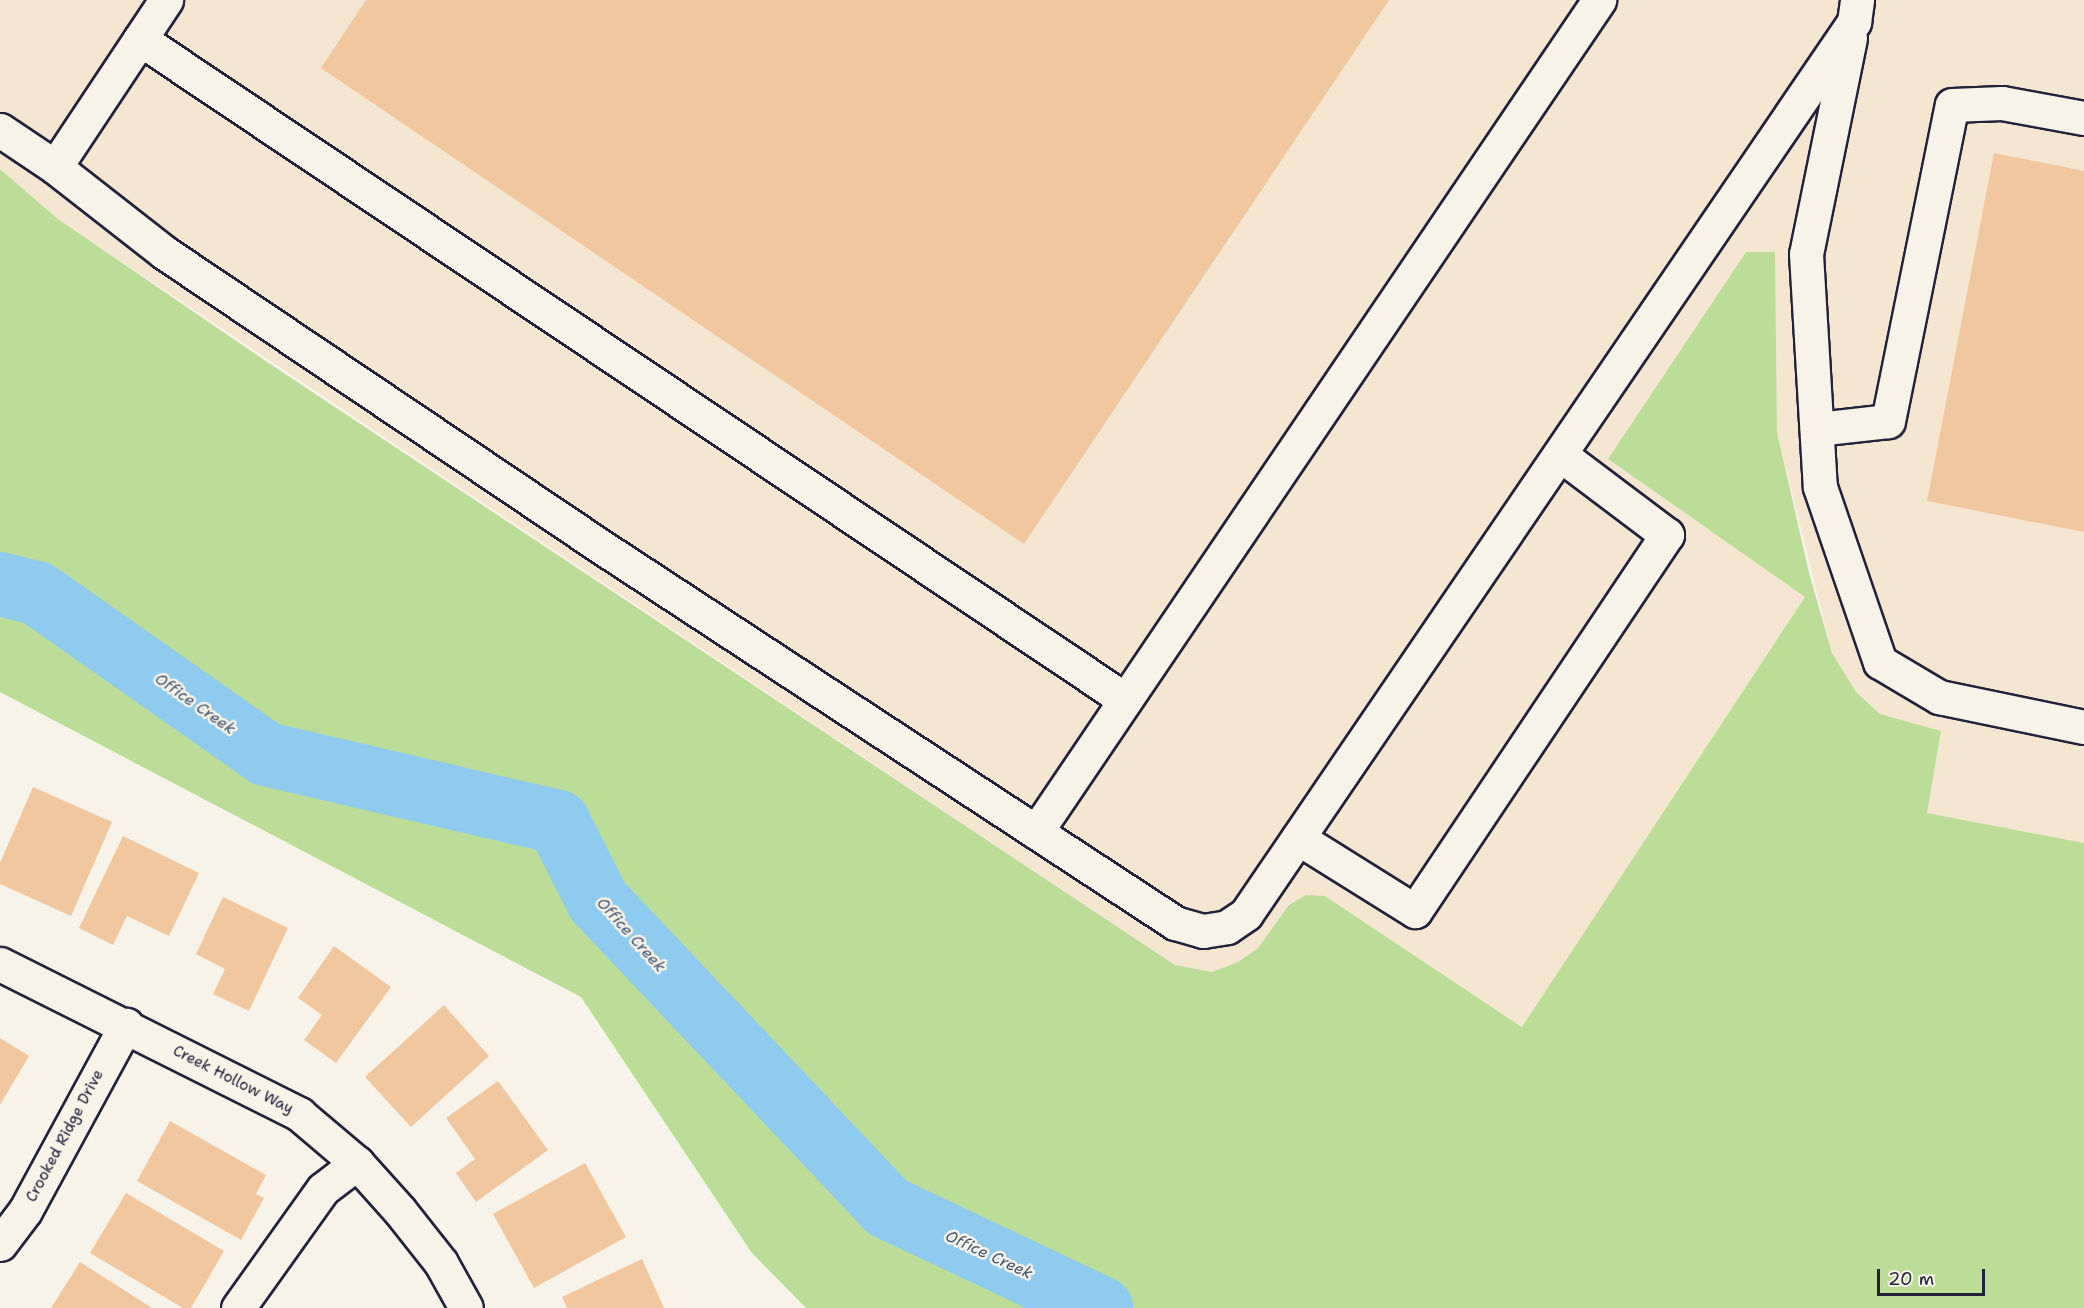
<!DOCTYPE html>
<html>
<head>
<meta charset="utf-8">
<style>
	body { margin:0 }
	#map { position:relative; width:2084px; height:1308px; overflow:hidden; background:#f7f3e8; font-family:"Shantell Sans",sans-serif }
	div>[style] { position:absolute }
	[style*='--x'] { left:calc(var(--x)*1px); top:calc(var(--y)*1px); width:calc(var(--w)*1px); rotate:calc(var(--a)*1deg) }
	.built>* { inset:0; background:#f5e6d2 }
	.green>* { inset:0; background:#bcdd97 }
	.river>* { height:64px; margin:-32px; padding:0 32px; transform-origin:32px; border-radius:32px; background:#8ecbee }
	.building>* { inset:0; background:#f1c7a0 }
	.roads { filter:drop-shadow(2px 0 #22223b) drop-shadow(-2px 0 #22223b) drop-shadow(0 2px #22223b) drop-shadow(0 -2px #22223b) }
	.minor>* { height:33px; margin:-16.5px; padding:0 16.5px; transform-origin:16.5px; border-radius:16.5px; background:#f7f3e8 }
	span { translate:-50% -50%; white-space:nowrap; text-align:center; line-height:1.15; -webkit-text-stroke:5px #f7f3e8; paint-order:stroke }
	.street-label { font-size:15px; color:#22223b }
	.water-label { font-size:16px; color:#425571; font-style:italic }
	.scale { position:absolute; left:1877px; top:1269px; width:108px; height:27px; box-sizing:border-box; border:3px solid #22223b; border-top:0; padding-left:8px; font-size:18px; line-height:21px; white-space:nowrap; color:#22223b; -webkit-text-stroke:4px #f7f3e8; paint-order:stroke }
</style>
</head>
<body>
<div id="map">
	<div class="built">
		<i style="clip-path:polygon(0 0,2084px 0,2084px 843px,1927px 813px,1941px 731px,1880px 714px,1856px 692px,1832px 653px,1777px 432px,1775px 252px,1608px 459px,1805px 597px,1523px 1027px,1325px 896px,1289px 905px,1258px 948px,1238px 962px,1212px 972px,1175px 965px,58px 219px,0 169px)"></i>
	</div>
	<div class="green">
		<i style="clip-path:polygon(0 169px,58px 219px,267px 362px,1175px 965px,1212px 972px,1238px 962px,1258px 948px,1289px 905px,1306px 895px,1325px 896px,1522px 1027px,1805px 597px,1608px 459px,1746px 252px,1775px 252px,1777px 432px,1809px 573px,1832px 653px,1856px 692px,1880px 714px,1941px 731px,1927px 813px,2084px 843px,2084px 1308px,806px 1308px,752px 1253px,581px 997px,0 692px)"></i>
	</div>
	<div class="river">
		<i style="--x:0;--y:584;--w:38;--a:14"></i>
		<i style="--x:37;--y:593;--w:280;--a:35.1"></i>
		<i style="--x:266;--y:754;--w:300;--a:13.1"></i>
		<i style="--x:558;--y:822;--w:89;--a:63.1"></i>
		<i style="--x:598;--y:901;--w:421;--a:46.6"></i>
		<i style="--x:887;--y:1207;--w:237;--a:25.3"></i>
	</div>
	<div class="building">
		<i style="clip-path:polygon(366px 0,1389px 0,1024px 544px,321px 68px)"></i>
		<i style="clip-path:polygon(1994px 153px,2084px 171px,2084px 532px,1927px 501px)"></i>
		<i style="clip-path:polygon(33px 787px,112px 822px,71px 916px,0 884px,0 863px)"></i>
		<i style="clip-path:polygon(123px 836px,199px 873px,169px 936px,127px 916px,113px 945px,79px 928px)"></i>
		<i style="clip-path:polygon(223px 897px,288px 928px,249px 1011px,213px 994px,225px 969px,196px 954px)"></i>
		<i style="clip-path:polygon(334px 946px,391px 987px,336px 1063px,304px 1040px,322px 1015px,298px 998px)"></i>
		<i style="clip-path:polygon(444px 1005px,489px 1056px,411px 1127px,365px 1077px)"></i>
		<i style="clip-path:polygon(0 1038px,29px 1056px,0 1105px)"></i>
		<i style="clip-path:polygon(498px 1081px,548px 1150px,476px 1202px,456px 1173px,475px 1159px,446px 1118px)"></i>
		<i style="clip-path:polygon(170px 1121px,266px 1175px,256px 1194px,264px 1198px,241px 1240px,137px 1181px)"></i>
		<i style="clip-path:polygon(585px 1163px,626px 1237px,534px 1288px,493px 1214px)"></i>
		<i style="clip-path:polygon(126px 1193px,224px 1251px,191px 1308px,183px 1308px,90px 1253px)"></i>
		<i style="clip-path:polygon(642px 1259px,664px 1308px,567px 1308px,562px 1297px)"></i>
		<i style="clip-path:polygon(80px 1262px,152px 1308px,51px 1308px)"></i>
	</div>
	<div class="roads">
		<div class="minor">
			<i style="--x:1850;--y:38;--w:220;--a:101.5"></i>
			<i style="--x:1806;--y:254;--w:233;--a:86.6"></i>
			<i style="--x:1820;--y:487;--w:185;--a:71.1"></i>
			<i style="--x:1880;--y:662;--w:69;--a:30.7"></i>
			<i style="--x:1939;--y:697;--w:148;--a:11.7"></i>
			<i style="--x:140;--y:39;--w:1185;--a:33.85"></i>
			<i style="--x:0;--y:130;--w:66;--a:33.9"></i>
			<i style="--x:55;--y:167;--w:201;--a:-56.4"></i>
			<i style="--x:55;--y:167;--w:140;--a:38"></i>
			<i style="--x:165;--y:253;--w:521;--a:33.96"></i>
			<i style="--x:597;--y:544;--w:691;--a:33.25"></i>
			<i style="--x:1175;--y:923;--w:29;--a:16"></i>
			<i style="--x:1203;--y:931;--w:24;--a:-9"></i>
			<i style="--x:1227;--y:927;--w:23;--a:-34"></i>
			<i style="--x:1246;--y:914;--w:1080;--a:-55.72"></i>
			<i style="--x:1854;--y:22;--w:22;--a:-82"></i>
			<i style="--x:1817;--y:429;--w:71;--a:-6.4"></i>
			<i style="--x:1888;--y:421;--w:322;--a:-78.6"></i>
			<i style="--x:1952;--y:105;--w:50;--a:-2.3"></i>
			<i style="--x:2002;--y:103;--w:83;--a:10.4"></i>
			<i style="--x:1036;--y:832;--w:1005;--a:-55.91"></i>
			<i style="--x:1298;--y:838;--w:138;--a:32"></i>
			<i style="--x:1415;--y:911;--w:453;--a:-56.2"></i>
			<i style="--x:1667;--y:535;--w:133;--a:-143"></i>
			<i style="--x:0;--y:964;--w:335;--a:26.6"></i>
			<i style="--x:299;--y:1114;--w:76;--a:40.2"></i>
			<i style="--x:357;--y:1163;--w:64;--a:48.1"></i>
			<i style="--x:400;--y:1211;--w:66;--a:51.7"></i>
			<i style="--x:441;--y:1263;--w:51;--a:60.9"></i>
			<i style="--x:0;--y:1244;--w:41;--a:-52.9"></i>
			<i style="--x:25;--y:1211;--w:212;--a:-61.5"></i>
			<i style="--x:238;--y:1308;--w:146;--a:-54.5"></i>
			<i style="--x:323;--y:1189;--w:43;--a:-37.4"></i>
		</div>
	</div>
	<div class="street-label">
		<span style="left:233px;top:1080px;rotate:27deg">Creek Hollow Way</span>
		<span style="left:65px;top:1136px;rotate:-62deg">Crooked Ridge Drive</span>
	</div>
	<div class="water-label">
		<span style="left:195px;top:704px;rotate:35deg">Office Creek</span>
		<span style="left:631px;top:935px;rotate:48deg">Office Creek</span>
		<span style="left:989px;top:1255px;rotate:25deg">Office Creek</span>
	</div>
	<div class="scale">20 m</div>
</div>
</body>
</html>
